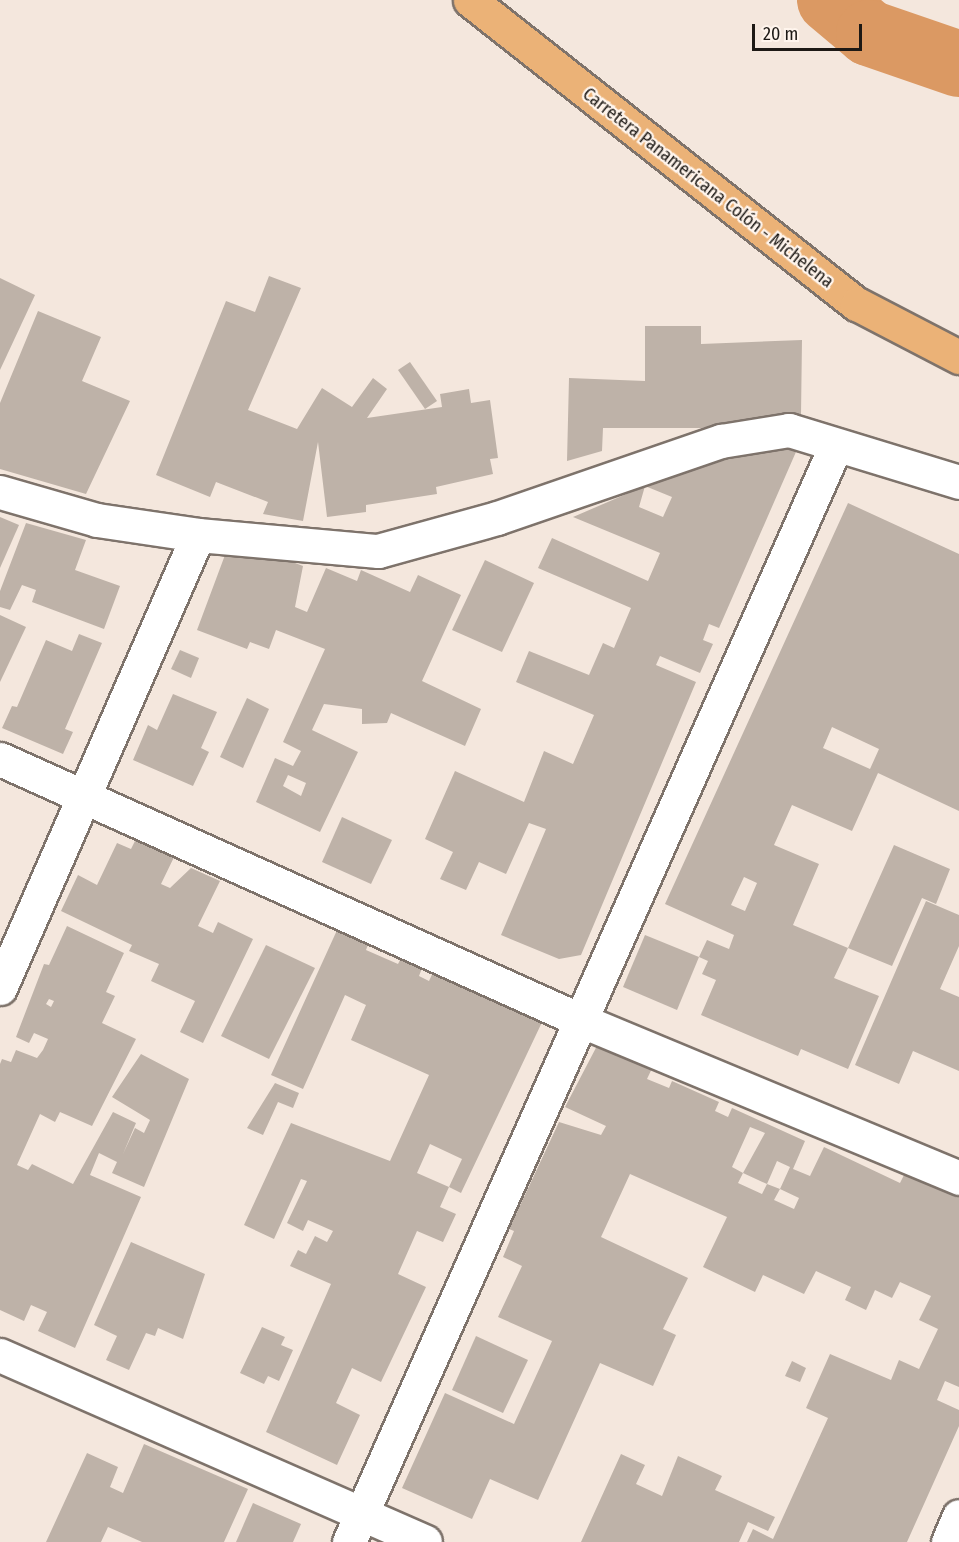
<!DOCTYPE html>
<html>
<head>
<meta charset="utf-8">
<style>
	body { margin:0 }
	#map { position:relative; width:959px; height:1542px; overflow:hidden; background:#f4e7dd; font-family:"Fira Sans Condensed",sans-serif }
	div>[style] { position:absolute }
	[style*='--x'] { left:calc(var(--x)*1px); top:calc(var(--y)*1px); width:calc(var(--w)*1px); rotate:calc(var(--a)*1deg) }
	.river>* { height:66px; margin:-33px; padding:0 33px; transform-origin:33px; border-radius:33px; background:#db9963 }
	.building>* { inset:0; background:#beb2a8 }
	.roads { filter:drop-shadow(2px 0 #7e736b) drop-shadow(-2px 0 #7e736b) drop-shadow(0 2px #7e736b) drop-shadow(0 -2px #7e736b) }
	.minor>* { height:33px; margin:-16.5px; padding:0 16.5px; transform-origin:16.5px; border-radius:16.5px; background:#fff }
	.major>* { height:33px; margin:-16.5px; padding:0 16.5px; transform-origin:16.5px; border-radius:16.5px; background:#ebb277 }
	span { translate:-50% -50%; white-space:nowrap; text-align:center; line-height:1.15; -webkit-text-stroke:4.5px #fff5ed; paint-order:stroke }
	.street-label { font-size:18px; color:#1d1915 }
	.scale { position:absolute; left:752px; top:24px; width:110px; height:27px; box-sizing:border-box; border:3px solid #1d1915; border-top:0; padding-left:8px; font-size:18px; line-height:21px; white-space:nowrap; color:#1d1915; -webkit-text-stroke:4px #fff5ed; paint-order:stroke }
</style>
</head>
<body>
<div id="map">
	<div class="river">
		<i style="--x:830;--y:0;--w:51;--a:40.2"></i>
		<i style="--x:869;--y:33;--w:95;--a:19"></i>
	</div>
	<div class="building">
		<i style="clip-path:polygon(269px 276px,301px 288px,248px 410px,297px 429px,322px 388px,352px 407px,373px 378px,387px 389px,367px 418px,442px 407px,440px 394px,469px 389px,471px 403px,490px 400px,498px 458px,490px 459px,493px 474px,436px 487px,437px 494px,366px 505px,366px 512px,327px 517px,318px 442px,303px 521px,263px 514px,268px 502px,216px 482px,210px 497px,156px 475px,226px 301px,255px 312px)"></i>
		<i style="clip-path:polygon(0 278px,35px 295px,0 370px)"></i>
		<i style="clip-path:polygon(38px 311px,101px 337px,82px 381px,130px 401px,86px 494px,0 469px,0 403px)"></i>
		<i style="clip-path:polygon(645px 326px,701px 326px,701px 344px,802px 340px,801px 415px,701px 428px,603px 428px,602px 451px,567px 461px,569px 378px,645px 381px)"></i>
		<i style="clip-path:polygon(410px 362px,437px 401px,425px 409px,398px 370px)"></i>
		<i style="clip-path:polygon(799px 445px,719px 628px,709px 624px,703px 640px,713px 644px,700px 673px,660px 656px,656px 665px,696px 682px,581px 955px,559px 959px,501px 935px,546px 829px,529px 823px,506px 874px,479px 862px,466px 890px,440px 879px,453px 852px,425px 839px,455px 771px,524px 802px,544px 751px,573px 764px,594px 715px,516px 682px,529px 651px,589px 675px,603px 643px,614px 648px,631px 608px,538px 568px,552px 538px,648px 581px,660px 553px,573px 517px,645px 486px,639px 507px,663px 517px,672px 497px,645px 486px,711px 463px)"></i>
		<i style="clip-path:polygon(evenodd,848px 503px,959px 554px,959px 811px,878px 773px,852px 831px,792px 805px,774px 845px,819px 864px,793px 925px,848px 948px,834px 978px,879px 996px,848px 1069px,801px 1049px,798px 1056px,701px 1015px,716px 980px,702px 974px,708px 961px,699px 957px,707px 940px,729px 949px,734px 935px,665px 904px,848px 503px,832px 727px,879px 749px,870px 769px,823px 748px,832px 727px,848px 503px,744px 877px,757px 883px,745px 911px,731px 905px,744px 877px)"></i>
		<i style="clip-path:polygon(0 517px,19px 525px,0 568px)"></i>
		<i style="clip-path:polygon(26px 523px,86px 540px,75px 570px,120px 586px,104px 629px,32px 602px,36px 590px,22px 585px,10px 610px,0 607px,0 591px)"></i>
		<i style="clip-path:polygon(evenodd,251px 546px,303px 566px,295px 607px,307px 612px,326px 568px,357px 581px,361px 570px,410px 592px,418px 575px,461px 595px,422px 681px,481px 709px,465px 746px,391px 713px,387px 723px,362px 724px,362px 709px,324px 704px,312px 730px,358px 752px,320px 832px,256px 802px,275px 758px,293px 766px,301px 751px,283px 742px,325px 649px,276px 630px,269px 649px,250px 642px,247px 649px,197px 630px,225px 555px,251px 546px,288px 775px,306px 783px,301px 796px,283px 786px,288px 775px)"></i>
		<i style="clip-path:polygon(485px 560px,534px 583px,502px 652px,452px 630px)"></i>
		<i style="clip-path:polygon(0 615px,26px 627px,0 682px)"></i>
		<i style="clip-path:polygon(79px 634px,102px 643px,65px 729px,73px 732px,63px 754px,2px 728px,12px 706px,17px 707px,46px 640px,72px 651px)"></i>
		<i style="clip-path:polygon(180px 650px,199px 658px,191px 678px,171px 669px)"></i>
		<i style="clip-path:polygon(173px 694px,217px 712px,201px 748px,209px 752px,193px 786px,133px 760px,148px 725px,157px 730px)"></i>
		<i style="clip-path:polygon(247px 698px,269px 709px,243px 768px,220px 757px)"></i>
		<i style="clip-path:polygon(342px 817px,392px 840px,371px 884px,322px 862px)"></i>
		<i style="clip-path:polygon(139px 833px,177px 851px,161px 884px,170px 888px,191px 868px,220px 881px,198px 926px,213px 933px,218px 922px,253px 939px,203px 1043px,180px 1032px,195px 1001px,151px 981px,159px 964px,129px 951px,132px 945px,61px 911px,78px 875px,97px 885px,117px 843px,131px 849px)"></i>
		<i style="clip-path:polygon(894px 845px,950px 869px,936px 904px,922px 898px,892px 966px,848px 948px)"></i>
		<i style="clip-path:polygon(926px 901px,959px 915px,959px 946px,940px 989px,959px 997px,959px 1071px,913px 1051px,899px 1084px,855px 1065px)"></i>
		<i style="clip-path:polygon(evenodd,67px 926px,124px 953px,106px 992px,115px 996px,102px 1023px,136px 1039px,92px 1126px,60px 1112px,55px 1122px,40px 1114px,17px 1165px,28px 1170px,32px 1164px,73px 1184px,113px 1112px,136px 1123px,123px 1154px,135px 1128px,144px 1133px,150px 1120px,112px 1097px,141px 1054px,189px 1079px,144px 1187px,112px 1173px,117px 1162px,99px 1153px,90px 1175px,141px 1197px,75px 1348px,38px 1331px,47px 1312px,31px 1305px,24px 1321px,0 1310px,0 1064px,2px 1059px,11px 1062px,16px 1050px,37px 1058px,43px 1050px,48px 1039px,34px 1033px,29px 1043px,16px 1037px,44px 964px,49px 965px,67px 926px,49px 999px,54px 1001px,51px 1007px,46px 1004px,49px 999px)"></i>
		<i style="clip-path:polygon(338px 928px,369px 942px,366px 950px,398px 964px,403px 954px,424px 963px,419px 976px,429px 981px,435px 968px,544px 1018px,461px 1193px,449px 1187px,462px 1159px,430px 1144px,417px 1173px,449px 1187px,440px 1207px,456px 1214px,443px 1242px,417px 1231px,398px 1274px,426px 1287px,381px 1382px,352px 1368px,336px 1403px,360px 1415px,337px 1465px,266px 1432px,331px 1284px,290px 1266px,298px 1250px,306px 1254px,315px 1236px,327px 1242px,333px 1231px,308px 1220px,303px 1231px,287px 1223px,307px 1181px,301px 1179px,274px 1239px,244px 1225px,291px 1123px,390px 1161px,429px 1075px,351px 1040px,366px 1005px,345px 995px,303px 1089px,271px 1075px)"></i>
		<i style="clip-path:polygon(645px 935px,699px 957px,677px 1010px,623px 987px)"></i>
		<i style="clip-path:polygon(266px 945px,315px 968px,269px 1059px,221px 1036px)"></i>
		<i style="clip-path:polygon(evenodd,599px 1042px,655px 1062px,647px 1079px,669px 1088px,672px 1081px,719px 1102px,715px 1111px,728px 1117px,732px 1108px,805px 1141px,793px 1169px,810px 1176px,824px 1147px,900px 1183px,907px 1169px,959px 1192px,959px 1387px,945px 1381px,937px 1400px,959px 1410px,959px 1426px,907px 1542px,747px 1542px,753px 1529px,773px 1539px,828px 1418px,806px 1408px,830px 1354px,891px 1380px,899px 1360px,919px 1369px,938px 1329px,919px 1320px,931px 1296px,900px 1282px,892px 1298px,875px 1290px,866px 1310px,845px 1300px,851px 1287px,816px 1271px,804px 1294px,763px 1275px,755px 1292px,703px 1267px,727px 1217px,630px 1174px,601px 1237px,688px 1278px,663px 1329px,676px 1335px,653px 1386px,600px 1363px,538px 1500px,490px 1479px,472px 1519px,402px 1488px,445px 1393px,514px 1424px,552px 1341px,498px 1317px,522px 1266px,503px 1257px,514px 1231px,509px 1229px,559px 1122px,601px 1135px,606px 1126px,565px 1107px,599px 1042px,750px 1127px,765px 1133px,743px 1173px,767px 1184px,777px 1161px,790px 1167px,780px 1189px,799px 1198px,794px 1209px,774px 1200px,780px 1189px,767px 1184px,762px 1194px,738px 1183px,743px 1173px,732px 1167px,750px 1127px)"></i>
		<i style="clip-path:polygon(275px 1083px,299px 1093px,293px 1108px,278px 1102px,263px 1135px,247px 1128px)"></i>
		<i style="clip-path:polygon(131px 1242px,205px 1274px,183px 1339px,158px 1328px,155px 1336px,146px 1333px,129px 1370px,106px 1360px,117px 1336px,94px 1325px)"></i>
		<i style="clip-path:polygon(262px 1327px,285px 1337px,281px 1345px,293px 1350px,279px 1381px,268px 1376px,264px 1384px,240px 1373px)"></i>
		<i style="clip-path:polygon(476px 1336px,528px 1360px,503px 1413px,452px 1390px)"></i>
		<i style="clip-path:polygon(792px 1361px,806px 1368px,800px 1382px,785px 1376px)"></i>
		<i style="clip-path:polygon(144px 1444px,248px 1489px,224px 1542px,142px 1542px,108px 1527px,101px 1542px,46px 1542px,87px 1453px,118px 1467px,110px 1487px,123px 1493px)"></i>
		<i style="clip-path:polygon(621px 1454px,645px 1465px,636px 1484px,662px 1496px,678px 1456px,722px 1476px,715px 1490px,775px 1517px,768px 1531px,748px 1522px,739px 1542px,581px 1542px)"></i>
		<i style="clip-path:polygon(253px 1503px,301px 1524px,293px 1542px,236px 1542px)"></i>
	</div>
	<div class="roads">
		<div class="minor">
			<i style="--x:0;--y:492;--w:101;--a:16.1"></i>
			<i style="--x:97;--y:520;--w:102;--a:8.4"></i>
			<i style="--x:198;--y:535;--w:181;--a:5.1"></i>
			<i style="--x:378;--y:551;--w:123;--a:-15.5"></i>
			<i style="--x:497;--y:518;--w:237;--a:-19"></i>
			<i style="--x:721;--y:441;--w:69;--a:-9.2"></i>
			<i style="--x:789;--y:430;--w:178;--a:17"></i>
			<i style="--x:0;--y:759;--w:636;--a:24.23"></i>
			<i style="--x:580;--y:1020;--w:411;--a:22.6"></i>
			<i style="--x:0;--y:988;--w:494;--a:-66.4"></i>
			<i style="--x:0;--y:1355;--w:464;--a:23.7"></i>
			<i style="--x:349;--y:1542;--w:1200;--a:-66.06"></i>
			<i style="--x:948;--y:1542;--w:28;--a:-67"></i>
		</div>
		<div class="major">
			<i style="--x:470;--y:0;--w:492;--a:38.2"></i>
			<i style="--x:857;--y:304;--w:115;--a:27.5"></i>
		</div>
	</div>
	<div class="street-label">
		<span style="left:708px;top:188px;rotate:38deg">Carretera Panamericana Colón - Michelena</span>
	</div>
	<div class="scale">20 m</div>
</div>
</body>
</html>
